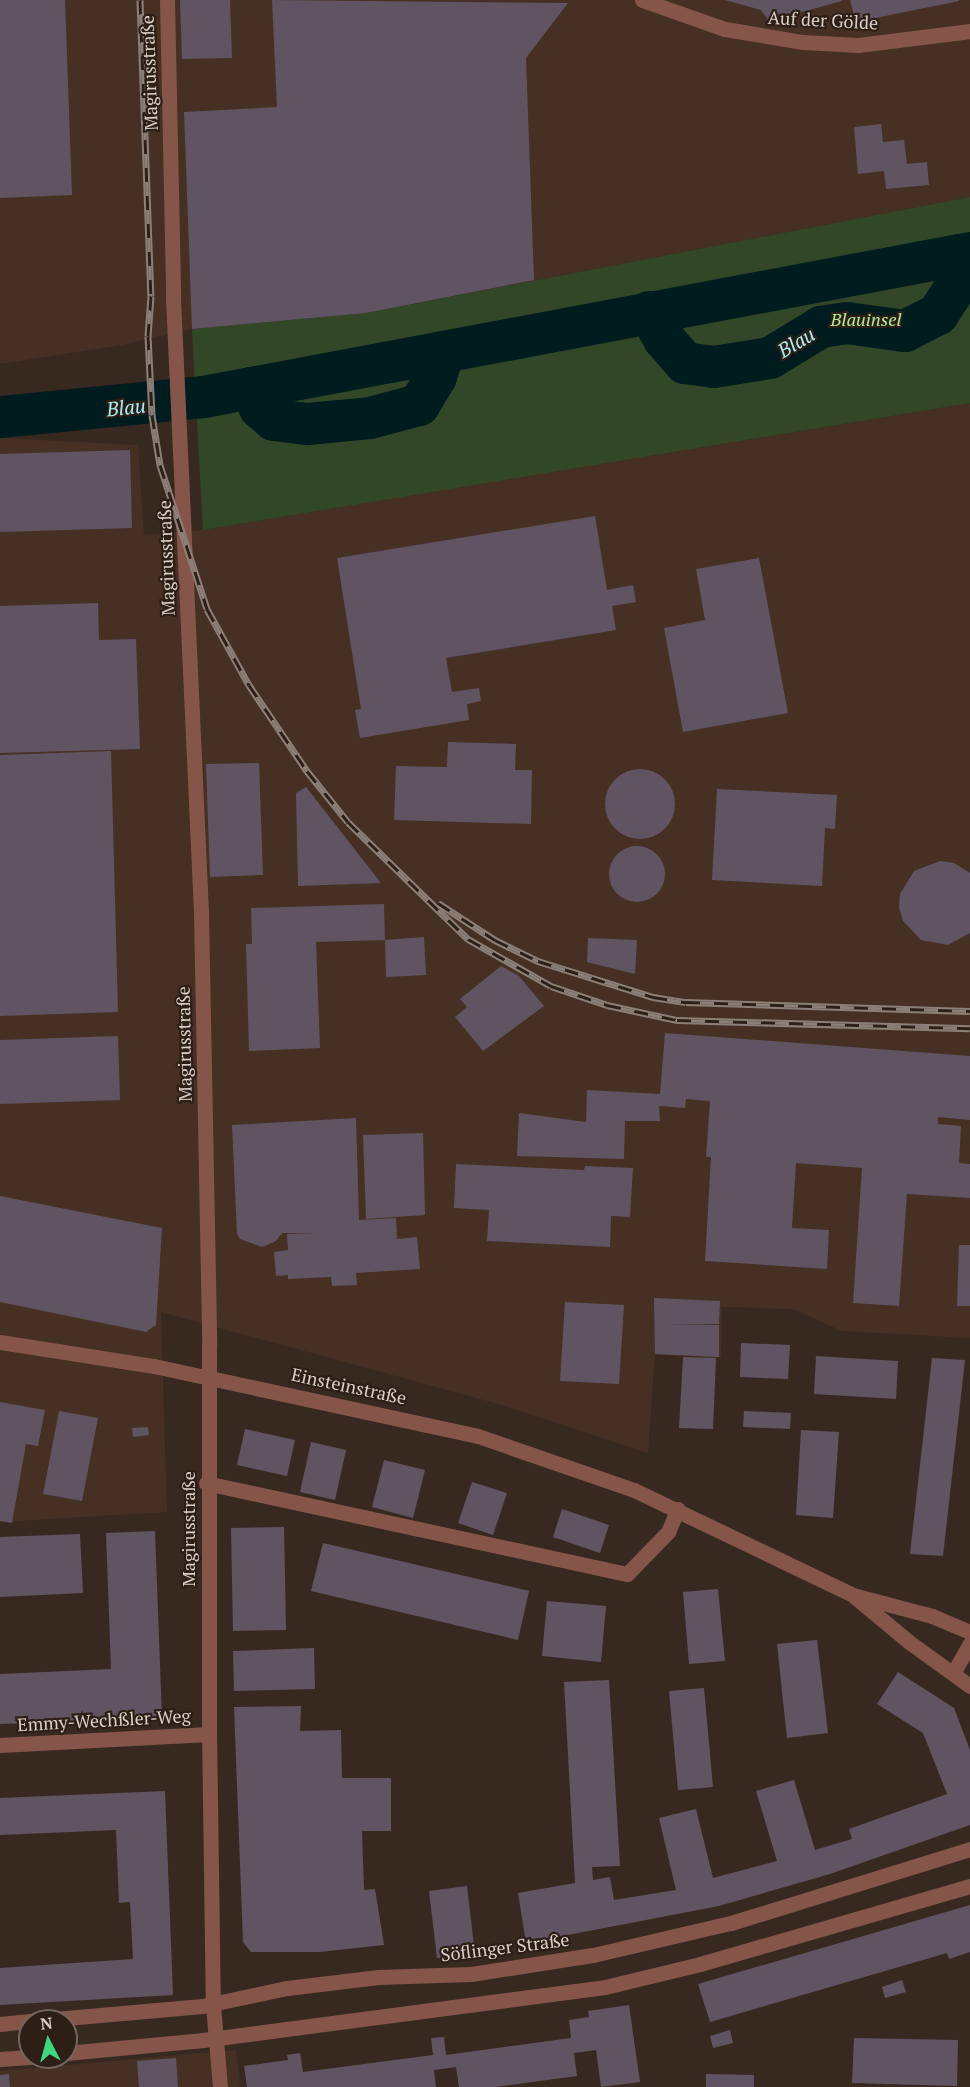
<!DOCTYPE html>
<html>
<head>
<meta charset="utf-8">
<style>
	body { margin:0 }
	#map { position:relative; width:970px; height:2087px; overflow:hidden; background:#382920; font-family:"PT Serif",serif }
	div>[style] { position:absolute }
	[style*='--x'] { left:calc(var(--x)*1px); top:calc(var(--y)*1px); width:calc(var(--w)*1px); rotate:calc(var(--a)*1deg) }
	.built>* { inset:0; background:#453023 }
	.green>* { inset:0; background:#314728 }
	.river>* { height:42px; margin:-21px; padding:0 21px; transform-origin:21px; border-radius:21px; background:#001c1f }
	.building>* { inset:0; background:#615462 }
	.round { border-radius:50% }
	.minor>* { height:15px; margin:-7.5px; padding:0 7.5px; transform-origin:7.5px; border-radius:7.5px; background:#86554a }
	.rail>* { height:7px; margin-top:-3.5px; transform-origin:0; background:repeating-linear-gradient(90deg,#2d1f16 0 14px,#8c7f78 0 28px); box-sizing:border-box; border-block:2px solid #8c7f78 }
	span { translate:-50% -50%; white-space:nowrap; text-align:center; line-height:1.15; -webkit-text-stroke:4.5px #2d1f16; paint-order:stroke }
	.street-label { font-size:18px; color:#dad0ca }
	.park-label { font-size:18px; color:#b2ec9c; font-style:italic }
	.water-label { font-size:20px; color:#a6f0f8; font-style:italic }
	.north { position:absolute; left:18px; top:2009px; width:60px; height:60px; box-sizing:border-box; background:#2d1f16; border:2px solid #72665e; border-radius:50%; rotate:354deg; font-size:16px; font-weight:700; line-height:24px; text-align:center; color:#dad0ca }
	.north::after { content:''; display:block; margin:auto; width:21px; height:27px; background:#3dd77e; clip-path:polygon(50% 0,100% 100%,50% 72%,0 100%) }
</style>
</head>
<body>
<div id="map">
	<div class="built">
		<i style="clip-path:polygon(0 0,970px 0,970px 197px,366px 313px,192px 329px,122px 345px,0 364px)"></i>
		<i style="clip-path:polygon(970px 403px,970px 1338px,842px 1331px,793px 1309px,722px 1307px,721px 1358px,655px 1355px,648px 1453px,502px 1405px,161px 1312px,167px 1512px,0 1522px,0 438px,138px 445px,144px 535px,203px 530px)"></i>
		<i style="clip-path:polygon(236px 2050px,240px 2087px,0 2087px,0 2071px)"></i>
	</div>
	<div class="green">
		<i style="clip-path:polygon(970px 197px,970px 403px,203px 530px,192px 329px,366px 313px)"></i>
	</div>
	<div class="river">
		<i style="--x:649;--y:312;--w:31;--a:61"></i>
		<i style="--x:664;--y:339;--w:32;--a:49"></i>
		<i style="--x:685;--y:363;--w:29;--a:8"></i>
		<i style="--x:714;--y:367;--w:57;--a:-9.1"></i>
		<i style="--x:770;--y:358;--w:60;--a:-31.3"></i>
		<i style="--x:821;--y:327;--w:26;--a:-9"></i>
		<i style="--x:847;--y:323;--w:59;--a:7.9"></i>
		<i style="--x:905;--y:331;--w:37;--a:-27"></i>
		<i style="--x:938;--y:314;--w:30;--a:-57"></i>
		<i style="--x:954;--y:289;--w:34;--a:-83"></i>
		<i style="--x:251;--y:388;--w:22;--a:66"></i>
		<i style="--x:260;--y:408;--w:18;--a:41"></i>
		<i style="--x:274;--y:420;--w:34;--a:7"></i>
		<i style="--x:308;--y:424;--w:62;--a:-5.5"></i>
		<i style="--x:370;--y:418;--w:51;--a:-14.9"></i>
		<i style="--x:419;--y:405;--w:33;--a:-59"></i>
		<i style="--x:436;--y:377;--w:26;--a:-74"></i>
		<i style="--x:0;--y:417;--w:205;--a:-5.6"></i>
		<i style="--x:204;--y:397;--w:779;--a:-10.65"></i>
	</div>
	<div class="building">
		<i style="clip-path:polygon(0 0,65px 0,72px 195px,0 198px)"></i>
		<i style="clip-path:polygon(180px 0,230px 0,232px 58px,182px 59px)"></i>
		<i style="clip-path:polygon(272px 0,568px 3px,526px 58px,534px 280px,366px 313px,192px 329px,184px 112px,277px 107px)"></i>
		<i style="clip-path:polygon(725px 0,842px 0,842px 1px,769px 21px,761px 10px)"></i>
		<i style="clip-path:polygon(850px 0,959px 0,959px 1px,856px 22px)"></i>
		<i style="clip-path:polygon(881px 124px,883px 142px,904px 140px,907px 164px,927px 162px,929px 185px,886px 189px,884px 171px,858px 174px,854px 127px)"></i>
		<i style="clip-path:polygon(130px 450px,132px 528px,0 532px,0 454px)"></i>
		<i style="clip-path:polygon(595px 516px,607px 590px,633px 585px,636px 602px,612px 606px,616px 630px,446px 658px,452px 692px,479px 688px,481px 701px,467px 704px,469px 720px,360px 738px,355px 710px,361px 709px,337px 558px)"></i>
		<i style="clip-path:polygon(759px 558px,788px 713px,683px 732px,664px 628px,705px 620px,696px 569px)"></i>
		<i style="clip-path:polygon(98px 603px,99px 640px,136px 639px,140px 749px,0 753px,0 606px)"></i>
		<i style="clip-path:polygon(448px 742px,516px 744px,515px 770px,532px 770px,531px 824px,394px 820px,396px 766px,447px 767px)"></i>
		<i style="clip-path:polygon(111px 751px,118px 1012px,0 1016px,0 755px)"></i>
		<i style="clip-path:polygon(259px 763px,263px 875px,210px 877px,206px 764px)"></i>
		<i class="round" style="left:605px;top:769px;width:70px;height:70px"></i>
		<i style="clip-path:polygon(306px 787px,381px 883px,298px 886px,296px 793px)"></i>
		<i style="clip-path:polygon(717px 789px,837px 795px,835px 829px,825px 828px,822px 886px,712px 880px)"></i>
		<i class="round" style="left:609px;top:846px;width:56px;height:56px"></i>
		<i style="clip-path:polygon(940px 861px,954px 863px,970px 873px,970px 933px,948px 945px,921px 940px,903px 921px,899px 907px,900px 894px,914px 871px)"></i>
		<i style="clip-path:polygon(384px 904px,385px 940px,316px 942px,320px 1048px,249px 1051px,246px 944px,252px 944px,251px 908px)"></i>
		<i style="clip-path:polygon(424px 937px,426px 975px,386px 977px,385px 940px)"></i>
		<i style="clip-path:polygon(588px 938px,637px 940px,635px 974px,587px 962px)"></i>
		<i style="clip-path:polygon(501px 966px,519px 976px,544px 1006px,483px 1051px,455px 1017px,467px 1007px,460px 999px)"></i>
		<i style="clip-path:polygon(665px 1033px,970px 1056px,970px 1120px,938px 1117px,938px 1124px,961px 1126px,959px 1163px,970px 1164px,970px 1198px,907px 1194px,899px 1306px,853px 1303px,862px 1168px,796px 1163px,792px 1228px,829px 1230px,827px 1269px,705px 1261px,711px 1157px,706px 1157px,710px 1101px,686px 1099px,685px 1108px,659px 1106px,660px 1121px,625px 1121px,624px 1159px,517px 1156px,519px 1113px,586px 1122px,587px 1090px,660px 1094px)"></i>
		<i style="clip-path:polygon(118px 1036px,120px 1100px,0 1104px,0 1040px)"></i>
		<i style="clip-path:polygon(356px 1118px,359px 1220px,396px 1218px,397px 1239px,417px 1237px,420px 1269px,356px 1273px,357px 1285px,332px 1286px,331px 1277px,288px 1279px,288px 1275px,276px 1276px,274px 1252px,288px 1250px,287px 1234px,316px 1233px,282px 1233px,276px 1241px,262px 1247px,240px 1239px,237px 1234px,232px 1125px)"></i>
		<i style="clip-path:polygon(423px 1133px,425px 1215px,366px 1219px,363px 1135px)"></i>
		<i style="clip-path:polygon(456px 1164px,584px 1170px,585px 1166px,633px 1168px,630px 1217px,611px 1216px,610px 1247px,487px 1241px,489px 1210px,454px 1208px)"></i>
		<i style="clip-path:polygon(0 1196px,162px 1228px,156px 1325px,146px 1332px,0 1302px)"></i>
		<i style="clip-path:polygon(959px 1245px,970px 1245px,970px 1306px,957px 1306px)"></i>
		<i style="clip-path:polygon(654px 1298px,720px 1301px,719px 1324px,668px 1324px,719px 1325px,719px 1357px,655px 1354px)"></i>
		<i style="clip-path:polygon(565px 1302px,624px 1305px,619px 1384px,560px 1381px)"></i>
		<i style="clip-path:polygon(741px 1343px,790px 1345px,788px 1379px,740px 1377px)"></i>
		<i style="clip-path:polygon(816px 1356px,898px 1361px,896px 1399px,814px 1394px)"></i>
		<i style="clip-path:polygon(683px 1357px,716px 1358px,713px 1429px,679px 1428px)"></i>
		<i style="clip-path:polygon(932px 1358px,965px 1360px,943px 1556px,910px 1554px)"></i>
		<i style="clip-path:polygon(0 1402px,45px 1410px,38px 1446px,26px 1444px,12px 1523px,0 1521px)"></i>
		<i style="clip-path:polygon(59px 1411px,98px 1418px,82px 1501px,43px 1494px)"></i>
		<i style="clip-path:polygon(744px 1411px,791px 1413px,790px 1429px,743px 1427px)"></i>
		<i style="clip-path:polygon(148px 1427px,149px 1435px,133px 1437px,132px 1428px)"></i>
		<i style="clip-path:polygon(245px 1429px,295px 1440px,287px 1476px,237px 1465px)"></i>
		<i style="clip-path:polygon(801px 1430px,839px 1432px,833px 1518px,796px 1515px)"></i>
		<i style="clip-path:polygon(311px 1442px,346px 1450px,335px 1500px,300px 1492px)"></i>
		<i style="clip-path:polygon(384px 1460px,425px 1470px,413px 1518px,372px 1507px)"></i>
		<i style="clip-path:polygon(472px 1482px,507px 1493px,493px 1535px,458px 1523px)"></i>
		<i style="clip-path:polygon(562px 1509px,609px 1525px,600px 1553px,553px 1537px)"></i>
		<i style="clip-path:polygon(284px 1527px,286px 1630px,233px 1631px,231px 1528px)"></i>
		<i style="clip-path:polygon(155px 1531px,162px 1718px,0 1724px,0 1674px,111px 1669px,106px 1533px)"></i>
		<i style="clip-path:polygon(80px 1534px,83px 1593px,0 1597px,0 1537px)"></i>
		<i style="clip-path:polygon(323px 1543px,529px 1591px,518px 1640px,311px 1591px)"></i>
		<i style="clip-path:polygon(718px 1589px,725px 1661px,689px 1664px,683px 1592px)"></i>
		<i style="clip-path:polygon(547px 1601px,606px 1606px,601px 1662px,542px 1656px)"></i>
		<i style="clip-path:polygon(817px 1640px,828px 1733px,787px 1738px,777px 1644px)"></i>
		<i style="clip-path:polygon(314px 1648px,315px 1689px,234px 1691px,233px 1651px)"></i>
		<i style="clip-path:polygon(898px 1672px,954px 1708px,970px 1750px,970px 1825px,830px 1874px,719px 1906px,526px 1943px,518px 1893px,575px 1883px,564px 1682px,609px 1680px,620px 1866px,592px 1867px,593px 1880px,610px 1877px,614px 1900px,676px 1890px,659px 1818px,696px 1809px,713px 1878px,777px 1861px,756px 1791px,794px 1780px,815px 1850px,852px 1839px,849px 1829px,947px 1794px,923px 1733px,877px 1704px)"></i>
		<i style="clip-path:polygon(704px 1688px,713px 1787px,678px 1790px,669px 1691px)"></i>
		<i style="clip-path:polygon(301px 1706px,300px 1731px,341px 1730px,342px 1778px,391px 1778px,391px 1831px,362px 1831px,364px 1890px,375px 1889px,384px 1945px,319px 1952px,251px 1952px,243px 1942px,234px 1707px)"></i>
		<i style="clip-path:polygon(165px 1791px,173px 1995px,0 2005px,0 1968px,133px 1959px,130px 1902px,119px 1903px,116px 1830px,0 1835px,0 1798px)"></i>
		<i style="clip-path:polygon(467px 1886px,475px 1954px,437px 1958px,429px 1891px)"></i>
		<i style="clip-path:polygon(970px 1905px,970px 1952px,949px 1959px,947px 1953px,710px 2022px,698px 1984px)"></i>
		<i style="clip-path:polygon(902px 1980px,906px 1992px,885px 1998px,882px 1987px)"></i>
		<i style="clip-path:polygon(629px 2005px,640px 2082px,601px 2087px,596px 2050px,574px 2053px,577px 2076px,495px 2087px,459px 2087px,456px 2067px,434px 2070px,436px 2087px,247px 2087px,244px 2066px,288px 2060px,287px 2055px,300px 2053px,303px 2072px,433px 2055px,431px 2038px,444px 2037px,446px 2055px,571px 2038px,569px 2020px,589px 2017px,588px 2011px)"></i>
		<i style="clip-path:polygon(730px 2030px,733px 2043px,713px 2048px,710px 2036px)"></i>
		<i style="clip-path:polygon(854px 2038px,958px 2040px,957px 2086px,852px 2083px)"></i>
		<i style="clip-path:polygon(176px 2058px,178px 2087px,139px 2087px,137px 2061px)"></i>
		<i style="clip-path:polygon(9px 2074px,10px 2087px,0 2087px,0 2075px)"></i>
		<i style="clip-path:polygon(706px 2074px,754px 2075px,754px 2087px,706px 2087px)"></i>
	</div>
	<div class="minor">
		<i style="--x:167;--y:0;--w:298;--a:88.8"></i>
		<i style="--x:173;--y:298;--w:616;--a:87.39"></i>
		<i style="--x:201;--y:913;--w:433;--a:88.9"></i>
		<i style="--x:209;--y:1346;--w:383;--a:90"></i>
		<i style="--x:209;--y:1729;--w:276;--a:89.2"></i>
		<i style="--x:213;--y:2005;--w:82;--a:85.1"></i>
		<i style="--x:642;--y:0;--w:88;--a:19.3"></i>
		<i style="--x:725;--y:29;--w:79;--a:9.5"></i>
		<i style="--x:803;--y:42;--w:55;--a:3.1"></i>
		<i style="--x:858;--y:45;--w:113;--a:-7.1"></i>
		<i style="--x:0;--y:1342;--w:156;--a:8.9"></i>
		<i style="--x:154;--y:1366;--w:331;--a:12.2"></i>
		<i style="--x:478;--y:1436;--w:165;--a:19.1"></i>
		<i style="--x:634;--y:1490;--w:243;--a:25.6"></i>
		<i style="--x:853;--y:1595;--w:82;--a:14.9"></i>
		<i style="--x:932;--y:1616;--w:41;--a:22.8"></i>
		<i style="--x:206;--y:1483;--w:431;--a:12.2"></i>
		<i style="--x:627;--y:1574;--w:59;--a:-45.7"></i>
		<i style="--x:668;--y:1532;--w:25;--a:-67"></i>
		<i style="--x:855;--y:1597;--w:70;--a:39.8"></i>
		<i style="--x:909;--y:1642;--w:75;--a:35.8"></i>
		<i style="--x:953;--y:1673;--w:34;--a:-60"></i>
		<i style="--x:0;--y:1745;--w:209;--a:-3"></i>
		<i style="--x:32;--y:2021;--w:171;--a:-5"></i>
		<i style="--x:202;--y:2006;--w:87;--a:-12"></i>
		<i style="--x:287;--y:1988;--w:92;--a:-6.9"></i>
		<i style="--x:378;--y:1977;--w:93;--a:-1.8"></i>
		<i style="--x:471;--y:1974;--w:123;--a:-8.9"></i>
		<i style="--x:593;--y:1955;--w:142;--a:-13.1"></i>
		<i style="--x:731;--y:1923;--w:250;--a:-17.2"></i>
		<i style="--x:0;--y:2024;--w:30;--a:-6"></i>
		<i style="--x:66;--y:2053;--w:138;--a:-5.4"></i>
		<i style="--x:203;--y:2040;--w:405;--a:-7.5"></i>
		<i style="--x:605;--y:1987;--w:98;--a:-13.6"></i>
		<i style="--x:700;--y:1964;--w:281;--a:-16.1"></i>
		<i style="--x:0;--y:2059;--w:30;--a:-4"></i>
	</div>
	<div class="rail">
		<i style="--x:140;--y:0;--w:296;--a:87.9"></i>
		<i style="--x:151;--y:296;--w:40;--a:94.3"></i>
		<i style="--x:148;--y:336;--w:79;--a:87.1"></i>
		<i style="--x:152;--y:415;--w:51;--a:80.9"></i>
		<i style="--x:160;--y:465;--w:151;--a:71.9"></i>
		<i style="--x:207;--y:609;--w:87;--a:61.1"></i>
		<i style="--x:249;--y:685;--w:104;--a:56"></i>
		<i style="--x:307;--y:771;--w:65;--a:51.2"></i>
		<i style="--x:348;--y:822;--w:168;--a:44.3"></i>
		<i style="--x:468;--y:939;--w:95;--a:29.5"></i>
		<i style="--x:551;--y:986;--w:59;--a:18.7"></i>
		<i style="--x:607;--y:1005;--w:72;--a:12.1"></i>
		<i style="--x:677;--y:1020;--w:293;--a:1.6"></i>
		<i style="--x:438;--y:903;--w:68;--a:33"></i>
		<i style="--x:495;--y:940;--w:48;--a:26"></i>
		<i style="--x:538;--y:961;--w:121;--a:17.4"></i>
		<i style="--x:653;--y:997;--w:33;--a:9"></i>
		<i style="--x:686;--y:1002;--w:284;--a:1.8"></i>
	</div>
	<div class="street-label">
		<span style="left:823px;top:20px;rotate:3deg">Auf der Gölde</span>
		<span style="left:149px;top:73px;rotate:-92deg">Magirusstraße</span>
		<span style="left:166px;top:558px;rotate:-92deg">Magirusstraße</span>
		<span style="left:184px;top:1044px;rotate:-91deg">Magirusstraße</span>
		<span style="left:349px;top:1386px;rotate:12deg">Einsteinstraße</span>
		<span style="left:188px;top:1529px;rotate:-90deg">Magirusstraße</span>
		<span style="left:104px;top:1720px;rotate:-3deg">Emmy-Wechßler-Weg</span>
		<span style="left:505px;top:1947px;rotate:-7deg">Söflinger Straße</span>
	</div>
	<div class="park-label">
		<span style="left:866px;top:319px">Blauinsel</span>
	</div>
	<div class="water-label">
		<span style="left:796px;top:342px;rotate:-31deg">Blau</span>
		<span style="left:126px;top:407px;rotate:-6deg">Blau</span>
	</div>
	<div class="north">N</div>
</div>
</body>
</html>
